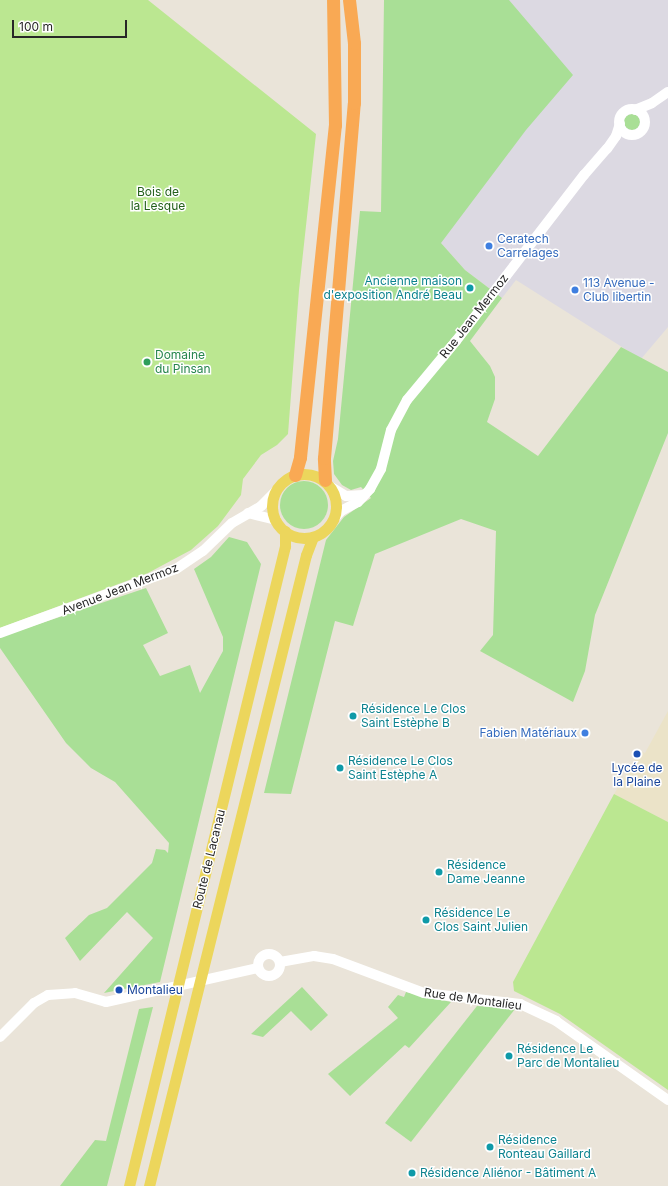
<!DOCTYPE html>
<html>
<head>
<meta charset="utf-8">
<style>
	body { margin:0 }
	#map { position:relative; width:668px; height:1186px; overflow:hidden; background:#eae4d9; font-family:Inter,sans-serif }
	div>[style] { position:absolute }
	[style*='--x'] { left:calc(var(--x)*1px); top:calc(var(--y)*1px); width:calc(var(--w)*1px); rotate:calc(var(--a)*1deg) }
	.industrial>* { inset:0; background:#dcd9e2 }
	.education>* { inset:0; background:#ebe3c8 }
	.green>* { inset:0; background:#a9df96 }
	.round { border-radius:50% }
	.pitch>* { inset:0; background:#bbe791 }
	.secondary>* { height:10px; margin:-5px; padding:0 5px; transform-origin:5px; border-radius:5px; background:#fff }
	.secondary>.ring { margin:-5px; padding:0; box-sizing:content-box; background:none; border:10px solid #fff; border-radius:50% }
	.primary>* { height:11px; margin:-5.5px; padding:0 5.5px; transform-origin:5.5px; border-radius:5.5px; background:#ecd65c }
	.primary>.ring { margin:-5.5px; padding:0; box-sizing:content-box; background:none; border:11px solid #ecd65c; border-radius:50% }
	.highway>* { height:13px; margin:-6.5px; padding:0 6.5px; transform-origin:6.5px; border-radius:6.5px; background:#f9a954 }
	.dots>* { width:11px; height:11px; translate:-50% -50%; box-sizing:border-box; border:2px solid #fff; border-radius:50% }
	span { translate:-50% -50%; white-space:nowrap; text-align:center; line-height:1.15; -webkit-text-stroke:3px #fff; paint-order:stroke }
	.park-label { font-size:12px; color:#23601b }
	.shop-label { font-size:12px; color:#366cbe }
	.left { translate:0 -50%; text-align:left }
	.right { translate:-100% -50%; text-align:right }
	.culture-label { font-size:12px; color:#0d838f }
	.street-label { font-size:12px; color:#272727 }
	.leisure-label { font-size:12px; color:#27864d }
	.transit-label { font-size:12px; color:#164399 }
	.scale { position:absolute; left:12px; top:20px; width:115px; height:18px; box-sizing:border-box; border:2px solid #272727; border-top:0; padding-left:5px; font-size:12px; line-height:14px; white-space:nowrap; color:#272727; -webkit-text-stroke:3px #fff; paint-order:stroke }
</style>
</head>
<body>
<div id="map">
	<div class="industrial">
		<i style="clip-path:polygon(384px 0,668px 0,668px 327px,641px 359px,516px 280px,502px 298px,465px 270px,441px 243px,384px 34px)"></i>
	</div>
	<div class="education">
		<i style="clip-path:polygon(668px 711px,668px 822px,614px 794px,641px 751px,645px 753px)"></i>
	</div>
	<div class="green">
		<i style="clip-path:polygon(384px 0,509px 0,573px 75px,526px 130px,441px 243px,465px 270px,502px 298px,470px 341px,490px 366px,495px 377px,495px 399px,487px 422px,538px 456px,621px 347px,668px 372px,668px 433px,595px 615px,585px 671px,573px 702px,480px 651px,493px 635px,496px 531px,461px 519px,375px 554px,353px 626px,335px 621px,291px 794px,264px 793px,326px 540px,344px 517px,371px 498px,361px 487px,351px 490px,342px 485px,334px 474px,333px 461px,338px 439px,360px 211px,381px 212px)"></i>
		<i class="round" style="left:624px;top:114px;width:16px;height:16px"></i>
		<i class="round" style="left:280px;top:481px;width:48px;height:48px"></i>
		<i style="clip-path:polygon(229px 537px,247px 542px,261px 564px,160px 982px,104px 993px,153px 938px,127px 912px,80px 961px,65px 938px,89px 915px,107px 908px,152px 863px,156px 849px,165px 850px,168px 853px,169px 843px,115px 782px,91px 768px,66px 743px,0 648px,0 637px,146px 588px,168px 633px,143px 645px,160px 676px,190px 665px,200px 693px,223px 651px,223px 637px,194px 569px,211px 557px)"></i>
		<i style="clip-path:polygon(302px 987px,328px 1015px,311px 1031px,291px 1011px,263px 1037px,251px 1034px)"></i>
		<i style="clip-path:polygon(406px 992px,451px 1002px,409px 1048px,405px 1045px,350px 1096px,328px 1074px,398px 1018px,388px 1007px,398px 995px,404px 997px)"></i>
		<i style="clip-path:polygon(477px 1006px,515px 1009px,411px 1142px,385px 1123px)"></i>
		<i style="clip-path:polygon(153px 1007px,107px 1186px,60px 1186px,95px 1140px,106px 1141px,139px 1009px)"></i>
	</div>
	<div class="pitch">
		<i style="clip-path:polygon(0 0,148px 0,316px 134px,299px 290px,288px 434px,277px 445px,261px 455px,243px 479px,241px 495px,218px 526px,191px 550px,148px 573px,0 628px)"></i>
		<i style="clip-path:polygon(614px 794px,668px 822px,668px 1090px,560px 1014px,514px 991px,513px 982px)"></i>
	</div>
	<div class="secondary">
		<i class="ring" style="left:619px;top:109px;width:16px;height:16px"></i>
		<i style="--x:635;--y:110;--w:18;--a:-22"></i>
		<i style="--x:652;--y:103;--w:19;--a:-35"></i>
		<i style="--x:331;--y:487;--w:17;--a:31"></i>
		<i style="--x:346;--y:496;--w:17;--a:-3"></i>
		<i style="--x:248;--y:513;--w:29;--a:14"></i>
		<i style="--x:334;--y:519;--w:11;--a:-49"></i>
		<i style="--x:341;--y:511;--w:19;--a:-28"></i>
		<i style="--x:358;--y:502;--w:18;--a:-47"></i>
		<i style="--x:370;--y:489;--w:23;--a:-61"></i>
		<i style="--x:381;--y:469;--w:40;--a:-75.6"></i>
		<i style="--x:391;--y:430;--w:34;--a:-62"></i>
		<i style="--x:407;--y:400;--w:77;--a:-50.3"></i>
		<i style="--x:456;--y:341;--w:210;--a:-52.4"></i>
		<i style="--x:584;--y:175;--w:35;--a:-49"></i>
		<i style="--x:607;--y:149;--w:16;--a:-55"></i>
		<i style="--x:616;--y:136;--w:13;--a:-72"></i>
		<i style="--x:0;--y:633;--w:187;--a:-20"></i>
		<i style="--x:176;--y:569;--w:32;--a:-34"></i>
		<i style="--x:203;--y:551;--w:40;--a:-44"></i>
		<i style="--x:232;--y:523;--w:34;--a:-30"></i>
		<i style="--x:261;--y:506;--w:20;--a:-45"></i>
		<i class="ring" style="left:258px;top:954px;width:12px;height:12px"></i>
		<i style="--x:280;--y:962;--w:35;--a:-10"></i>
		<i style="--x:314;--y:956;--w:19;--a:9"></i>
		<i style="--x:333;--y:959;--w:97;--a:20.5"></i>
		<i style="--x:424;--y:993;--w:97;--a:6.5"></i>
		<i style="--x:520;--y:1004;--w:40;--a:25"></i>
		<i style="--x:556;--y:1021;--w:137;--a:35.2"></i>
		<i style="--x:0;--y:1037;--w:48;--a:-45"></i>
		<i style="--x:34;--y:1003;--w:16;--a:-30"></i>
		<i style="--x:48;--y:995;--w:27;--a:-4"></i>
		<i style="--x:75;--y:993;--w:32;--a:16"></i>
		<i style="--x:106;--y:1002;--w:156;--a:-12.6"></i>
	</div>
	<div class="primary">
		<i class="ring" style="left:272px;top:474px;width:53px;height:53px"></i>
		<i style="--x:129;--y:1186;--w:659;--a:-76.3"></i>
		<i style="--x:285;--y:546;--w:15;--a:-90"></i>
		<i style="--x:149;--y:1186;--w:650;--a:-76.03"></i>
		<i style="--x:306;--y:555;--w:19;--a:-69"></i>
	</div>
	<div class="highway">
		<i style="--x:295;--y:475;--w:19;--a:-74"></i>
		<i style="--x:300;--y:457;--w:334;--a:-84"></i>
		<i style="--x:335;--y:125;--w:125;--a:-90.9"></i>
		<i style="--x:325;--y:480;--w:22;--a:-93"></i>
		<i style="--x:324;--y:458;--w:356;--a:-85.2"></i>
		<i style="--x:354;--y:103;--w:60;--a:-90"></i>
		<i style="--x:354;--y:43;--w:43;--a:-96.6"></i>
	</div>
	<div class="dots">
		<i style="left:489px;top:246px;background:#3f7fe0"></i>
		<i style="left:470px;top:288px;background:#0f9aa8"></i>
		<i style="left:575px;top:290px;background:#3f7fe0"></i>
		<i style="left:147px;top:362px;background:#2e9e5b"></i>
		<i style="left:353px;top:716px;background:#0f9aa8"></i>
		<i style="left:585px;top:733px;background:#3f7fe0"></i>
		<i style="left:637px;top:754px;background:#1a4fb4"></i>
		<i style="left:340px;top:768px;background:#0f9aa8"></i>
		<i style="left:439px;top:872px;background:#0f9aa8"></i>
		<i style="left:426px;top:920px;background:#0f9aa8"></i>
		<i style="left:119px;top:990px;background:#1a4fb4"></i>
		<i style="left:509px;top:1056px;background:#0f9aa8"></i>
		<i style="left:490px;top:1147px;background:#0f9aa8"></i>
		<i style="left:412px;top:1173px;background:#0f9aa8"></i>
	</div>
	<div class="park-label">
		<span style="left:158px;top:199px">Bois de<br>la Lesque</span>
	</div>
	<div class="shop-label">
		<span class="left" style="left:497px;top:246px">Ceratech<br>Carrelages</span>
		<span class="left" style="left:583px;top:290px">113 Avenue -<br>Club libertin</span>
		<span class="right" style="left:577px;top:733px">Fabien Matériaux</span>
	</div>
	<div class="culture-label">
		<span class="right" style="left:462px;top:288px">Ancienne maison<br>d'exposition André Beau</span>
		<span class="left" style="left:361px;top:716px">Résidence Le Clos<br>Saint Estèphe B</span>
		<span class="left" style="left:348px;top:768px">Résidence Le Clos<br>Saint Estèphe A</span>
		<span class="left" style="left:447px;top:872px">Résidence<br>Dame Jeanne</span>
		<span class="left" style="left:434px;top:920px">Résidence Le<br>Clos Saint Julien</span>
		<span class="left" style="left:517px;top:1056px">Résidence Le<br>Parc de Montalieu</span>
		<span class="left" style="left:498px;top:1147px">Résidence<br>Ronteau Gaillard</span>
		<span class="left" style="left:420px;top:1173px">Résidence Aliénor - Bâtiment A</span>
	</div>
	<div class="street-label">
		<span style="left:474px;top:316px;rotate:-52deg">Rue Jean Mermoz</span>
		<span style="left:120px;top:589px;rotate:-21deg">Avenue Jean Mermoz</span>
		<span style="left:209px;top:859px;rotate:-76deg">Route de Lacanau</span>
		<span style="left:473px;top:999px;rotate:8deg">Rue de Montalieu</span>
	</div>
	<div class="leisure-label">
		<span class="left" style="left:155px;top:362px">Domaine<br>du Pinsan</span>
	</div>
	<div class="transit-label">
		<span style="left:637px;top:775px">Lycée de<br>la Plaine</span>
		<span class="left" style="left:127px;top:990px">Montalieu</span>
	</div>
	<div class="scale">100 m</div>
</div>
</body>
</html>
